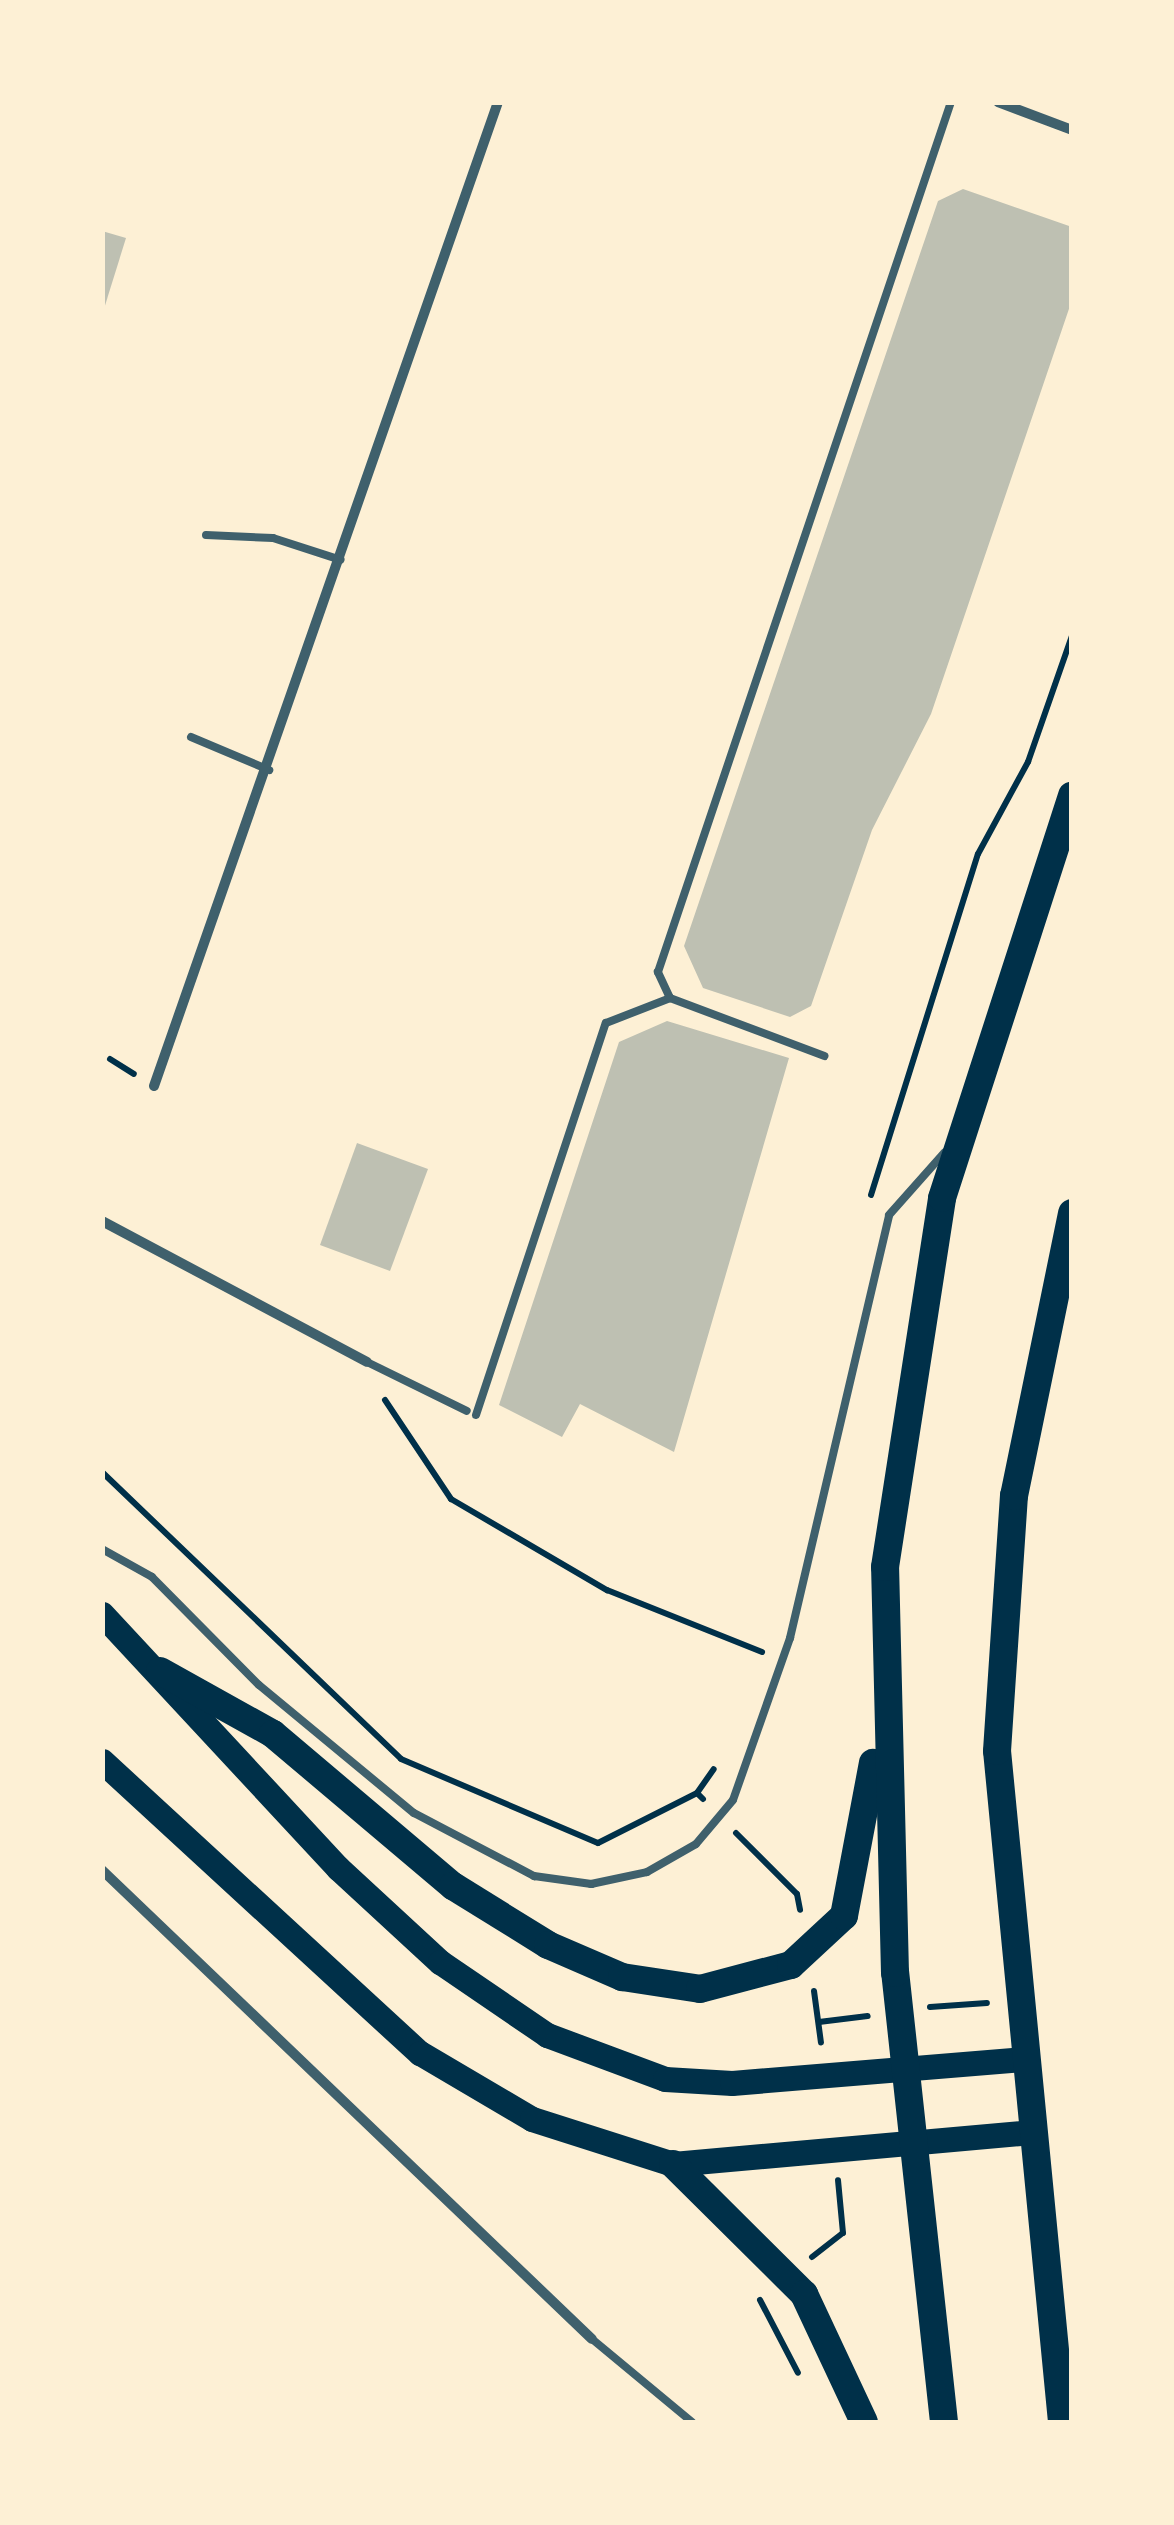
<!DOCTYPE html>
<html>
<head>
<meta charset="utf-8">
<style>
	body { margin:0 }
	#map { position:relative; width:1174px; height:2525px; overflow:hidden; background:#fdf0d5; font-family:Lato,sans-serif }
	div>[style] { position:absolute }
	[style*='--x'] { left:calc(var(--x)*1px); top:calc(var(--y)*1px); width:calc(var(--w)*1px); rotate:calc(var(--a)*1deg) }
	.building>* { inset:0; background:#bec0b2 }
	.path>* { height:6px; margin:-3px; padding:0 3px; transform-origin:3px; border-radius:3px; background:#003049 }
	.service>* { height:8px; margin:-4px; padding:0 4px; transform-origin:4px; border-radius:4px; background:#3f606c }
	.minor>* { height:10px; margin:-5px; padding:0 5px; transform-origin:5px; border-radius:5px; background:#3f606c }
	.primary>* { height:25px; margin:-12.5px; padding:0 12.5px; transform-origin:12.5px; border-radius:12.5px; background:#003049 }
	.trunk>* { height:28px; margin:-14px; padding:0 14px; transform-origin:14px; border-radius:14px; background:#003049 }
	span { translate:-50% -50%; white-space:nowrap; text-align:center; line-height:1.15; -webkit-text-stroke:8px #fdf0d5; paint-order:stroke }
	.frame { position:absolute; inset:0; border:105px solid #fdf0d5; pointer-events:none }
</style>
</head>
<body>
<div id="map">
	<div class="building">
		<i style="clip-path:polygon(963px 189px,1072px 227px,1072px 300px,931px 714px,872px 830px,811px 1006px,790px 1017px,703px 988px,684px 946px,938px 201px)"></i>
		<i style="clip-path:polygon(102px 231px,126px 238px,103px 312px,102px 311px)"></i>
		<i style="clip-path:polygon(667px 1021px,789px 1058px,674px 1452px,580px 1404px,562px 1437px,499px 1405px,619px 1042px)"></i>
		<i style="clip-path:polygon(357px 1143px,428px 1169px,390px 1271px,320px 1245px)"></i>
	</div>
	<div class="path">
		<i style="--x:110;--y:1059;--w:28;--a:32"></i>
		<i style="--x:871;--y:1195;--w:357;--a:-72.6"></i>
		<i style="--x:978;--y:854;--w:105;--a:-61.5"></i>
		<i style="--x:1028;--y:762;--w:133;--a:-70.8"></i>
		<i style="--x:385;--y:1400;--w:119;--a:56.3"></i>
		<i style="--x:451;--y:1499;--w:181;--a:30.3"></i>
		<i style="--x:607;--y:1590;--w:167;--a:21.8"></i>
		<i style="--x:102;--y:1472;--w:414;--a:43.8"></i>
		<i style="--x:401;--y:1759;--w:214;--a:23.1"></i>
		<i style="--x:598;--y:1843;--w:111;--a:-26.8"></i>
		<i style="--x:703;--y:1799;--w:8;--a:-135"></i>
		<i style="--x:697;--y:1793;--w:29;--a:-55"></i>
		<i style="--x:736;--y:1833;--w:86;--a:45"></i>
		<i style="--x:797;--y:1894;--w:16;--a:79"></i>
		<i style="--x:814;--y:1991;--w:52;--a:82.3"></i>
		<i style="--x:930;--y:2007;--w:57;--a:-4"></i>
		<i style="--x:819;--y:2022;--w:49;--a:-7"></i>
		<i style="--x:812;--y:2257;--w:39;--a:-38"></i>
		<i style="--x:843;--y:2233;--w:53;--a:-95.4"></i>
		<i style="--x:760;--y:2300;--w:82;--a:62.5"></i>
	</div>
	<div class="service">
		<i style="--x:206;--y:535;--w:67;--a:2.6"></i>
		<i style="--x:273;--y:538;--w:71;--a:17.9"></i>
		<i style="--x:191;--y:737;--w:85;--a:22.9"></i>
		<i style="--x:670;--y:998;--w:29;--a:-115"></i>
		<i style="--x:658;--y:972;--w:918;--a:-71.39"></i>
		<i style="--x:367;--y:1362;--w:111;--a:26.1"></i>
		<i style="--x:476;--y:1415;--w:413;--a:-71.7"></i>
		<i style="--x:606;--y:1023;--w:69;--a:-21.3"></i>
		<i style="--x:670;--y:998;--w:165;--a:20.6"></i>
		<i style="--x:102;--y:1549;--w:57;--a:29.2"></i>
		<i style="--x:152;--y:1577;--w:152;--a:45.3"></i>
		<i style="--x:259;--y:1685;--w:201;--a:39.6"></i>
		<i style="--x:414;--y:1813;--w:136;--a:27.7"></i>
		<i style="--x:534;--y:1876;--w:58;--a:8"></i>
		<i style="--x:591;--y:1884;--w:57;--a:-12.1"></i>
		<i style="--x:647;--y:1872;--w:56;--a:-29.7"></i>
		<i style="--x:696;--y:1844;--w:57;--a:-49.9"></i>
		<i style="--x:733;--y:1800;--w:172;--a:-70.6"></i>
		<i style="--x:790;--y:1638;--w:434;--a:-76.8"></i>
		<i style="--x:889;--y:1215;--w:84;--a:-48.4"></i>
		<i style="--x:592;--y:2339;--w:130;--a:39.7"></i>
	</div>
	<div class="minor">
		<i style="--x:998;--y:102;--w:79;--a:20.7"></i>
		<i style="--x:154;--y:1086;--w:1042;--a:-70.73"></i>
		<i style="--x:102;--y:1221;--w:300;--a:28"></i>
		<i style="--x:102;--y:1870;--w:678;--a:43.75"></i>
	</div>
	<div class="primary">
		<i style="--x:102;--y:1614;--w:347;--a:47.1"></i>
		<i style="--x:338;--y:1868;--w:139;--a:42.7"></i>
		<i style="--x:440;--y:1962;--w:130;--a:34.3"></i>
		<i style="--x:547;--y:2035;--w:126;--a:20.4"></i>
		<i style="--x:665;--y:2079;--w:67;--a:3.4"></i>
		<i style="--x:732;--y:2083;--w:292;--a:-4.7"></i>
		<i style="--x:102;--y:1761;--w:432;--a:42.6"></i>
		<i style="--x:420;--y:2053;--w:130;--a:30.5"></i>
		<i style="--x:532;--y:2119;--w:148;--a:17.7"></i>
		<i style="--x:673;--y:2164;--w:358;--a:-5.1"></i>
	</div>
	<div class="trunk">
		<i style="--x:160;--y:1671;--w:129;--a:29.1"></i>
		<i style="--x:273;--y:1734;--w:236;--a:40.2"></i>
		<i style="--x:453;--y:1886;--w:112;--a:31.8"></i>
		<i style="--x:548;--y:1945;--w:81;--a:23.4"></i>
		<i style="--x:622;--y:1977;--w:79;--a:8.7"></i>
		<i style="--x:700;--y:1989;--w:94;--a:-14.8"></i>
		<i style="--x:791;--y:1965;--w:72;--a:-42.8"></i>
		<i style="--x:844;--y:1916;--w:156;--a:-79.3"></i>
		<i style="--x:673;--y:2164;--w:185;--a:44.8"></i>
		<i style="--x:804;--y:2294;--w:141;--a:64.9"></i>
		<i style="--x:944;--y:2422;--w:452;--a:-96.2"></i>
		<i style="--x:895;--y:1973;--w:406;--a:-91.4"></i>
		<i style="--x:885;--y:1567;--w:373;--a:-81.2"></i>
		<i style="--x:942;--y:1198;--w:423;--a:-72.1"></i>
		<i style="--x:1062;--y:2422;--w:674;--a:-95.53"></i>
		<i style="--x:997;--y:1751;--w:256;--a:-86.2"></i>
		<i style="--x:1014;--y:1496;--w:289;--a:-78.4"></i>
	</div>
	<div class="frame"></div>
</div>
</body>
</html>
